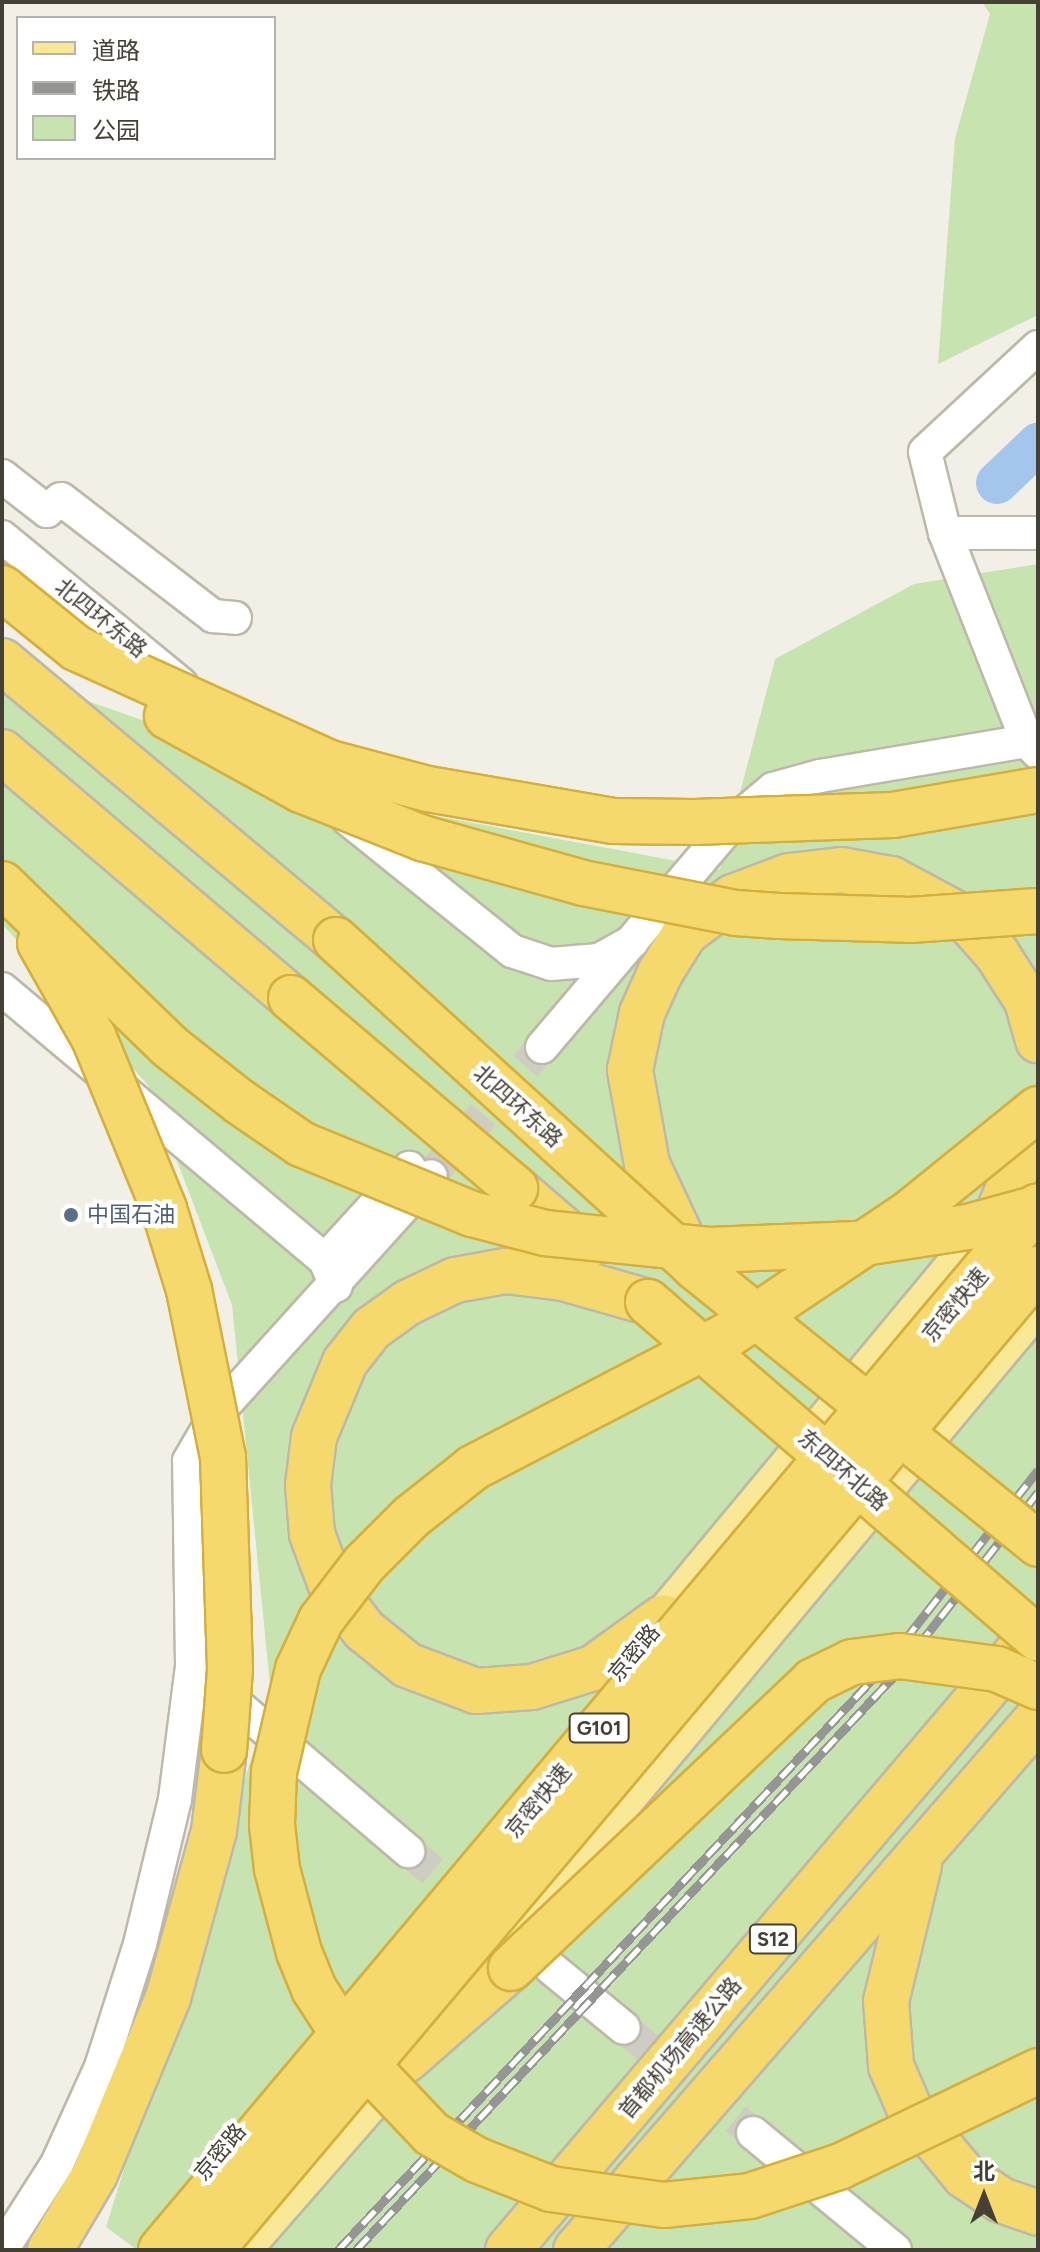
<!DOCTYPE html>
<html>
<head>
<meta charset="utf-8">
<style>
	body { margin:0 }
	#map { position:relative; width:1040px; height:2252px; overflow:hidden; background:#f2f0e6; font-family:Figtree,"Noto Sans SC",sans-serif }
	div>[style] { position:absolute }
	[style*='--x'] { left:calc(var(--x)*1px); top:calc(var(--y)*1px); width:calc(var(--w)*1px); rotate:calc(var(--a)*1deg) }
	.green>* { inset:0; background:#c7e4b0 }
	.river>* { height:42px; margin:-21px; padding:0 21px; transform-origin:21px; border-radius:21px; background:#a4c6ec }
	.minor-tunnel>* { height:32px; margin-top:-16px; transform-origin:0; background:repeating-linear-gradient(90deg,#cfcdc3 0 32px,transparent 0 48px) }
	.roads { filter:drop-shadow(2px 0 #bdb8a9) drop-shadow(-2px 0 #bdb8a9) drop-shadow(0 2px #bdb8a9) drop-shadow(0 -2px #bdb8a9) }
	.minor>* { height:32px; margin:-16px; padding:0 16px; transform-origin:16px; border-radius:16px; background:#fff }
	.major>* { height:40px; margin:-20px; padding:0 20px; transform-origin:20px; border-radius:20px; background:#f9e997 }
	.highway>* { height:44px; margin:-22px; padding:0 22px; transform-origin:22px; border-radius:22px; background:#f6d96c }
	.rail>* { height:9px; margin-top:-4.5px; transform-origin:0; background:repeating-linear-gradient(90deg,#fff 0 18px,#959595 0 36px); box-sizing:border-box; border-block:2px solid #959595 }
	.bridges { filter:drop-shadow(2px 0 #d5af3c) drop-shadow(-2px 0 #d5af3c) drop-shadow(0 2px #d5af3c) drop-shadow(0 -2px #d5af3c) }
	.highway-bridge>* { height:44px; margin:-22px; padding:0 22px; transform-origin:22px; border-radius:22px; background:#f6d96c }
	.dots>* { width:22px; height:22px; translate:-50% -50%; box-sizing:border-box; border:4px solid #fff; border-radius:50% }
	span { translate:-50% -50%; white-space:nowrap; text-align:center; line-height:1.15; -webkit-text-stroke:8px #fff; paint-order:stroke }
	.shield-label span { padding:2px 6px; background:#fff; border:2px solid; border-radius:6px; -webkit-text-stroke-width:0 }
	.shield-label { font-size:20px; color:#444035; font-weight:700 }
	.street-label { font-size:22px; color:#444035 }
	.service-label { font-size:22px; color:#4e5e75 }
	.left { translate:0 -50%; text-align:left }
	.frame { position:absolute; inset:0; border:4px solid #444035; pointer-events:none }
	.legend { position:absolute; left:16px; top:16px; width:260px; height:144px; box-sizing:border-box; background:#fff; border:2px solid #b4b3ae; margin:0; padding:10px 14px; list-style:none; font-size:24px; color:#444035 }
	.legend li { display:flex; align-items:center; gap:16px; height:40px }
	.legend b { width:40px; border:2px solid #b4b3ae }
	.north { position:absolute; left:944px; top:2156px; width:80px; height:80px; -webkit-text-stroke:6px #fff; paint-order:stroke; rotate:0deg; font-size:22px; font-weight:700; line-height:32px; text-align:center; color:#444035 }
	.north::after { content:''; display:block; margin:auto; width:28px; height:36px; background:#444035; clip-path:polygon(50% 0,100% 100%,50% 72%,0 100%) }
</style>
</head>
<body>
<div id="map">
	<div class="green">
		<i style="clip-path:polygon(982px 2px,1038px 2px,1038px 315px,938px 364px,955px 138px,990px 14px)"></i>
		<i style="clip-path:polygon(1038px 564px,1038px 2250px,137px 2250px,106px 2227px,271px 1695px,232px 1305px,148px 1085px,2px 924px,2px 671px,393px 808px,720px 869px,775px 659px,914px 584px)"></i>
	</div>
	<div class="river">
		<i style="--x:997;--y:483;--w:57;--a:-43.6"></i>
	</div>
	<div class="minor-tunnel">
		<i style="--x:431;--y:1175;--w:169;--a:-49.1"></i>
		<i style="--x:408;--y:1851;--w:89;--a:39.1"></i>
		<i style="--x:624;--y:2028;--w:166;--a:39.1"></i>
	</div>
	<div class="roads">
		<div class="minor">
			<i style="--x:1038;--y:347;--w:154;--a:137.1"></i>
			<i style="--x:925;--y:452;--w:83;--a:76.1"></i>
			<i style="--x:945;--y:533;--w:224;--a:68.5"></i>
			<i style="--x:1027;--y:741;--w:11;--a:-5"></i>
			<i style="--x:2;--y:476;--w:57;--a:37.9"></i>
			<i style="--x:47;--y:511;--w:18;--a:-41"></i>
			<i style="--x:61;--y:499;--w:192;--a:37.6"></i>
			<i style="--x:213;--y:616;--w:22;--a:5"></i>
			<i style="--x:945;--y:533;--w:93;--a:0"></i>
			<i style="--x:2;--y:537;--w:232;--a:39.4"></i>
			<i style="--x:348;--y:819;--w:211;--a:38.8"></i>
			<i style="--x:512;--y:951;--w:41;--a:18.4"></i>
			<i style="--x:551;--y:964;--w:48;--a:-4.8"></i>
			<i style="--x:599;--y:960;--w:38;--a:-29"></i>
			<i style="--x:2;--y:989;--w:422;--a:40"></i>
			<i style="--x:325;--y:1260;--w:28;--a:67"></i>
			<i style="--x:542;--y:1047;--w:291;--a:-49.7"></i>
			<i style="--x:730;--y:825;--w:56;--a:-39.9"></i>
			<i style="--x:773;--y:789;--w:49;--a:-15.5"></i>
			<i style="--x:820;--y:776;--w:210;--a:-9.6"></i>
			<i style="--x:1027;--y:741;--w:16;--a:47"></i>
			<i style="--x:325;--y:1260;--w:125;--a:-47.6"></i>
			<i style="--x:216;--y:1687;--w:253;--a:40.5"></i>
			<i style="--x:551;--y:1968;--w:94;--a:39.4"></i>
			<i style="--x:753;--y:2133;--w:184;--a:39.5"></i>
			<i style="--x:2;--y:2250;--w:102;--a:-57.4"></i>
			<i style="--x:57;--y:2164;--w:107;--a:-65.6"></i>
			<i style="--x:101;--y:2067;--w:129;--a:-72.4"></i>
			<i style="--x:140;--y:1944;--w:149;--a:-76.4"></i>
			<i style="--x:175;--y:1799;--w:134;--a:-82.7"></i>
			<i style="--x:192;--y:1666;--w:205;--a:-90.8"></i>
			<i style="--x:189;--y:1461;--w:56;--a:-59.7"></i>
			<i style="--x:217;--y:1413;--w:319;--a:-47.9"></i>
		</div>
		<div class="major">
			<i style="--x:642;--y:1644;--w:568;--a:-50.28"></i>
			<i style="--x:462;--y:1993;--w:899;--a:-50.15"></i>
			<i style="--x:240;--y:2250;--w:252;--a:-48.9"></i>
		</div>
		<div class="highway">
			<i style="--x:2;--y:661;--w:435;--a:39.9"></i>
			<i style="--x:2;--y:752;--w:380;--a:40.4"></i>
			<i style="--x:515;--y:1188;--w:92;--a:40.6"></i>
			<i style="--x:996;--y:1218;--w:108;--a:-67.2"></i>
			<i style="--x:695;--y:1267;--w:114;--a:-115"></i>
			<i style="--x:647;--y:1164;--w:96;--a:-100.3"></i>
			<i style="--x:630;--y:1070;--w:58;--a:-78.1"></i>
			<i style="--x:642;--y:1013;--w:44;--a:-65.8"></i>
			<i style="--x:660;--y:973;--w:47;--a:-58"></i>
			<i style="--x:685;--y:933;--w:60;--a:-36.9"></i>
			<i style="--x:733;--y:897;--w:60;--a:-20.6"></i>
			<i style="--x:789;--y:876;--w:52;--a:-6.6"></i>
			<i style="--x:841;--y:870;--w:51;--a:10.2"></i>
			<i style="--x:891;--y:879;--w:85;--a:28.1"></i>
			<i style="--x:966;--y:919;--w:47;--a:48.5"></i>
			<i style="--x:997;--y:954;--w:56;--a:57.4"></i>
			<i style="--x:1027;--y:1001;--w:41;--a:74.2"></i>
			<i style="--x:648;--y:1302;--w:88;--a:-164.2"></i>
			<i style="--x:563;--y:1278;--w:58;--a:-173.1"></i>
			<i style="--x:505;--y:1271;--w:51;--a:169.8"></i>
			<i style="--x:455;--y:1280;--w:53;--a:154.4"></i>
			<i style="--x:407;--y:1303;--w:44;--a:144.2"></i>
			<i style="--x:371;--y:1329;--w:42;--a:128.2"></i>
			<i style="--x:345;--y:1362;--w:81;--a:112.5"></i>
			<i style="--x:314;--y:1437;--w:48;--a:97.1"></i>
			<i style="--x:308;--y:1485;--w:49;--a:85.3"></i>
			<i style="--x:312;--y:1534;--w:58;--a:69.7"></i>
			<i style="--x:332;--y:1588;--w:53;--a:52.7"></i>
			<i style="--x:364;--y:1630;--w:55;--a:39.1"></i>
			<i style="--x:407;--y:1665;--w:74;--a:20.6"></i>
			<i style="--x:476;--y:1691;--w:56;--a:-4.1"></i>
			<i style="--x:532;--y:1687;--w:64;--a:-17.3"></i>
			<i style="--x:593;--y:1668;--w:87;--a:-35.7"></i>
			<i style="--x:919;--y:1865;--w:140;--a:103.6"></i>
			<i style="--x:886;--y:2001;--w:65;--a:85.6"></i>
			<i style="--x:891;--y:2066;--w:48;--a:66.6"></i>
			<i style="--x:910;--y:2110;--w:86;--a:50.2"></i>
			<i style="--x:965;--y:2176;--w:43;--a:33.7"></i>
			<i style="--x:1001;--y:2200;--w:39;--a:19"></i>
			<i style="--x:406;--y:2060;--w:140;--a:-41.2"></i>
			<i style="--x:50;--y:2250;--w:88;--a:-59.4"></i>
			<i style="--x:95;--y:2174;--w:191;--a:-67.5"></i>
			<i style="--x:168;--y:1998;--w:173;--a:-74.6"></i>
			<i style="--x:214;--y:1831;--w:82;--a:-83"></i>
			<i style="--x:508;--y:2250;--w:817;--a:-49.57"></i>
			<i style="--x:576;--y:2250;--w:705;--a:-49.03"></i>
		</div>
	</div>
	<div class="rail">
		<i style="--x:338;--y:2250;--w:796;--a:-46.88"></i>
		<i style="--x:882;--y:1669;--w:253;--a:-51.9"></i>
		<i style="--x:356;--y:2250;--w:790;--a:-46.85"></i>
		<i style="--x:896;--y:1674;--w:231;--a:-52"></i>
	</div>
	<div class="bridges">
		<div class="highway-bridge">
			<i style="--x:2;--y:588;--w:95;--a:39"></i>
			<i style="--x:76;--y:648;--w:279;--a:24.4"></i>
			<i style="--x:330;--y:763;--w:101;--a:14.9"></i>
			<i style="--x:428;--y:789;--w:188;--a:9.8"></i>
			<i style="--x:613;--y:821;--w:81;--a:0.7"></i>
			<i style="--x:694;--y:822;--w:199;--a:-2"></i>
			<i style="--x:893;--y:815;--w:147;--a:-9.8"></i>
			<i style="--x:167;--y:716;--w:153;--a:28.9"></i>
			<i style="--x:301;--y:790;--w:130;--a:21.6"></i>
			<i style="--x:422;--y:838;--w:167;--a:15.6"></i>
			<i style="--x:583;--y:883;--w:156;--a:11.1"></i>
			<i style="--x:736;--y:913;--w:43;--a:4"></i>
			<i style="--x:779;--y:916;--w:131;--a:1.7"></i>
			<i style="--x:910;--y:920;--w:128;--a:-4"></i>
			<i style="--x:2;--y:884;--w:233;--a:44.1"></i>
			<i style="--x:169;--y:1046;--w:90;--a:38.3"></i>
			<i style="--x:240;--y:1102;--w:74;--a:34.5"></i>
			<i style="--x:301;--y:1144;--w:185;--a:22.3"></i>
			<i style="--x:472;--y:1214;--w:75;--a:14.6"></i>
			<i style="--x:545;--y:1233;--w:165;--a:5.9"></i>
			<i style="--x:709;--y:1250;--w:148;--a:-2.3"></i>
			<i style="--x:857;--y:1244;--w:112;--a:-8.7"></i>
			<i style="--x:968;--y:1227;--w:73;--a:-15.2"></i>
			<i style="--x:336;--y:940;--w:486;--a:42.3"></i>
			<i style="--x:695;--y:1267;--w:441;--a:38.9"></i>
			<i style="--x:40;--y:943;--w:109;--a:60.4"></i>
			<i style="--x:94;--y:1038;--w:185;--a:67.7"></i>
			<i style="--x:164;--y:1209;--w:85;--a:72.8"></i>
			<i style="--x:189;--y:1290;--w:170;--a:78.5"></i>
			<i style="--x:223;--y:1457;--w:212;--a:88.1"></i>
			<i style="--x:230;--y:1669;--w:81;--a:94.2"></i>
			<i style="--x:291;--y:998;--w:294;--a:40.3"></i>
			<i style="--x:1038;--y:1109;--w:164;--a:141"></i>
			<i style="--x:911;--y:1212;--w:220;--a:146.1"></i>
			<i style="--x:728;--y:1335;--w:288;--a:152.5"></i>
			<i style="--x:473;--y:1468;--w:79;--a:141.7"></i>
			<i style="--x:411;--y:1517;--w:66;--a:135"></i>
			<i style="--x:364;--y:1564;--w:71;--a:127.5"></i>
			<i style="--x:321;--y:1620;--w:54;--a:115.1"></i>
			<i style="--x:298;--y:1669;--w:106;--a:103.1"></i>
			<i style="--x:274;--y:1772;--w:53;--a:92.2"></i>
			<i style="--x:272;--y:1825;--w:44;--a:83.5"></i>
			<i style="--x:277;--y:1869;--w:86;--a:75.2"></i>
			<i style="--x:299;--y:1952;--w:40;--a:68"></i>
			<i style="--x:314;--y:1989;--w:77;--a:57.1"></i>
			<i style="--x:356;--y:2054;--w:110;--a:46.5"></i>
			<i style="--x:432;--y:2134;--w:52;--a:30"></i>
			<i style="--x:477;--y:2160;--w:79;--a:21.4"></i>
			<i style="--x:551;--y:2189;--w:114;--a:8.1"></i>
			<i style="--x:664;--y:2205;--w:86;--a:-6"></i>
			<i style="--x:750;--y:2196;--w:96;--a:-18.2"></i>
			<i style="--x:841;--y:2166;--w:219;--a:-25.7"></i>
			<i style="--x:648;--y:1302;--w:515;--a:40.83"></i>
			<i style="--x:511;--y:1968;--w:417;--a:-43.5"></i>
			<i style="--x:813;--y:1681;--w:43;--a:-26"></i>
			<i style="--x:852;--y:1662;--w:48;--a:-7.1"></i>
			<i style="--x:900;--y:1656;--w:98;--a:7.6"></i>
			<i style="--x:997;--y:1669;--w:45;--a:23.7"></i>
			<i style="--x:161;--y:2250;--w:1363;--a:-49.97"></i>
			<i style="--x:211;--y:2250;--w:1283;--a:-49.87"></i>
		</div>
	</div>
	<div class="dots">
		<i style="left:71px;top:1215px;background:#5c6f8a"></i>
	</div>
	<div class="shield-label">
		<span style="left:599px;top:1728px">G101</span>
		<span style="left:773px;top:1939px">S12</span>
	</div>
	<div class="street-label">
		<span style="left:101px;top:618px;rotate:39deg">北四环东路</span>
		<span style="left:518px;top:1106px;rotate:42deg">北四环东路</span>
		<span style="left:955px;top:1305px;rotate:-50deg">京密快速</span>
		<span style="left:843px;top:1470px;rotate:41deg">东四环北路</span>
		<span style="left:634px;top:1653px;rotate:-50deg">京密路</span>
		<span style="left:538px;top:1801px;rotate:-50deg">京密快速</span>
		<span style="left:680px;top:2048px;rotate:-50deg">首都机场高速公路</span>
		<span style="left:220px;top:2152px;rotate:-50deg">京密路</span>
	</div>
	<div class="service-label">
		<span class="left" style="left:87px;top:1215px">中国石油</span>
	</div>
	<div class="frame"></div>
	<ul class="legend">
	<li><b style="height:10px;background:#f9e997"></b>道路</li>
	<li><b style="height:10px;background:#959595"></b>铁路</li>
	<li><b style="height:22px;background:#c7e4b0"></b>公园</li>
	</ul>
	<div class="north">北</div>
</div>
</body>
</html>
